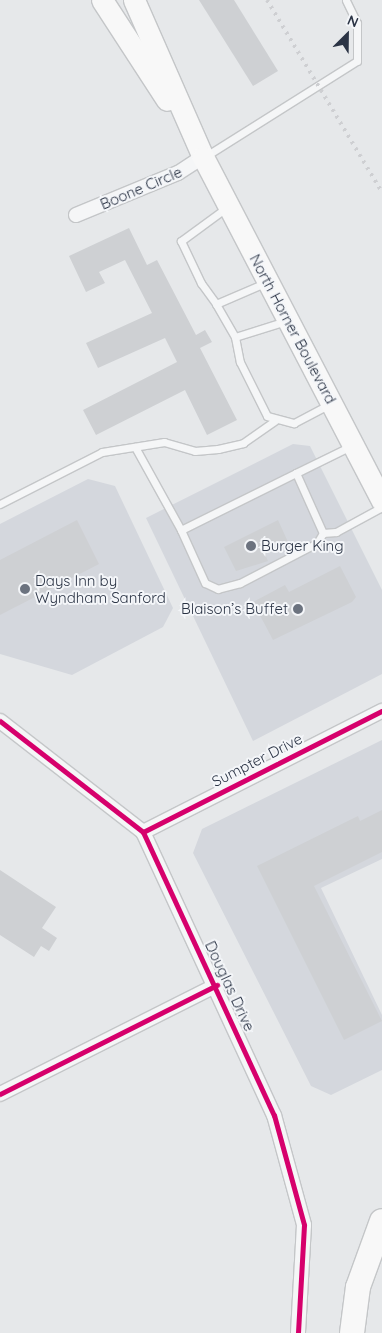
<!DOCTYPE html>
<html>
<head>
<meta charset="utf-8">
<style>
	body { margin:0 }
	#map { position:relative; width:382px; height:1333px; overflow:hidden; background:#e6e8ea; font-family:Quicksand,sans-serif }
	div>[style] { position:absolute }
	[style*='--x'] { left:calc(var(--x)*1px); top:calc(var(--y)*1px); width:calc(var(--w)*1px); rotate:calc(var(--a)*1deg) }
	.built>* { inset:0; background:#d4d7dd }
	.building>* { inset:0; background:#ced0d3 }
	.roads { filter:drop-shadow(1px 0 #c4c6c8) drop-shadow(-1px 0 #c4c6c8) drop-shadow(0 1px #c4c6c8) drop-shadow(0 -1px #c4c6c8) }
	.lane>* { height:7px; margin:-3.5px; padding:0 3.5px; transform-origin:3.5px; border-radius:3.5px; background:#f5f6f7 }
	.street>* { height:14px; margin:-7px; padding:0 7px; transform-origin:7px; border-radius:7px; background:#f5f6f7 }
	.primary>* { height:21px; margin:-10.5px; padding:0 10.5px; transform-origin:10.5px; border-radius:10.5px; background:#f8f8f8 }
	.highway>* { height:24px; margin:-12px; padding:0 12px; transform-origin:12px; border-radius:12px; background:#f8f8f8 }
	.rail>* { height:4px; margin-top:-2px; transform-origin:0; background:repeating-linear-gradient(90deg,#cecfd2 0 2.5px,transparent 0 7.5px) }
	.cycleway>* { height:5px; margin:-2.5px; padding:0 2.5px; transform-origin:2.5px; border-radius:2.5px; background:#d6006c }
	.dots>* { width:14px; height:14px; translate:-50% -50%; box-sizing:border-box; border:2px solid #f4f6f9; border-radius:50% }
	span { translate:-50% -50%; white-space:nowrap; text-align:center; line-height:1.15; -webkit-text-stroke:4px #f4f6f9; paint-order:stroke }
	.street-label { font-size:15px; color:#2b3445 }
	.poi-label { font-size:15px; color:#2b3445 }
	.left { translate:0 -50%; text-align:left }
	.right { translate:-100% -50%; text-align:right }
	.north { position:absolute; left:322px; top:10px; width:50px; height:50px; -webkit-text-stroke:4px #f4f6f9; paint-order:stroke; rotate:23deg; font-size:14px; font-weight:700; line-height:20px; text-align:center; color:#2b3445 }
	.north::after { content:''; display:block; margin:auto; width:18px; height:22px; background:#2b3445; clip-path:polygon(50% 0,100% 100%,50% 72%,0 100%) }
</style>
</head>
<body>
<div id="map">
	<div class="built">
		<i style="clip-path:polygon(293px 444px,310px 446px,382px 590px,382px 674px,253px 741px,146px 518px)"></i>
		<i style="clip-path:polygon(88px 479px,115px 486px,173px 608px,163px 627px,72px 675px,0 654px,0 524px)"></i>
		<i style="clip-path:polygon(382px 740px,382px 859px,321px 888px,382px 1015px,382px 1070px,331px 1095px,311px 1086px,193px 853px,202px 829px)"></i>
	</div>
	<div class="building">
		<i style="clip-path:polygon(199px 0,234px 0,278px 71px,253px 86px)"></i>
		<i style="clip-path:polygon(129px 228px,147px 265px,157px 260px,196px 335px,205px 330px,212px 342px,200px 348px,237px 420px,207px 435px,185px 390px,96px 435px,83px 410px,177px 362px,165px 338px,98px 368px,86px 343px,152px 313px,125px 260px,99px 272px,105px 283px,86px 292px,69px 256px)"></i>
		<i style="clip-path:polygon(77px 520px,99px 564px,0 615px,0 560px)"></i>
		<i style="clip-path:polygon(278px 520px,288px 542px,265px 554px,268px 561px,236px 571px,224px 547px)"></i>
		<i style="clip-path:polygon(340px 566px,356px 597px,352px 602px,273px 640px,253px 602px,285px 585px,289px 592px)"></i>
		<i style="clip-path:polygon(382px 810px,382px 852px,314px 886px,382px 1021px,344px 1040px,257px 866px,358px 816px,360px 821px)"></i>
		<i style="clip-path:polygon(0 870px,56px 907px,42px 928px,57px 938px,49px 951px,41px 946px,34px 957px,0 935px)"></i>
	</div>
	<div class="roads">
		<div class="lane">
			<i style="--x:206;--y:156;--w:178;--a:-32.2"></i>
			<i style="--x:357;--y:61;--w:38;--a:-90"></i>
			<i style="--x:357;--y:23;--w:25;--a:-116"></i>
			<i style="--x:226;--y:208;--w:56;--a:143.7"></i>
			<i style="--x:181;--y:241;--w:47;--a:64.5"></i>
			<i style="--x:201;--y:283;--w:26;--a:54"></i>
			<i style="--x:216;--y:304;--w:56;--a:-23.3"></i>
			<i style="--x:216;--y:304;--w:38;--a:60"></i>
			<i style="--x:235;--y:337;--w:53;--a:-17.4"></i>
			<i style="--x:235;--y:337;--w:25;--a:79"></i>
			<i style="--x:240;--y:362;--w:60;--a:63.4"></i>
			<i style="--x:267;--y:416;--w:28;--a:15"></i>
			<i style="--x:294;--y:423;--w:41;--a:-27.8"></i>
			<i style="--x:135;--y:447;--w:95;--a:61"></i>
			<i style="--x:296;--y:473;--w:66;--a:65.8"></i>
			<i style="--x:323;--y:533;--w:12;--a:121"></i>
			<i style="--x:317;--y:543;--w:87;--a:152.5"></i>
			<i style="--x:240;--y:583;--w:23;--a:165"></i>
			<i style="--x:218;--y:589;--w:14;--a:-155"></i>
			<i style="--x:205;--y:583;--w:58;--a:-114.4"></i>
			<i style="--x:181;--y:530;--w:128;--a:-26.4"></i>
			<i style="--x:296;--y:473;--w:61;--a:-26.1"></i>
			<i style="--x:0;--y:504;--w:114;--a:-27"></i>
			<i style="--x:102;--y:452;--w:63;--a:-9.2"></i>
			<i style="--x:164;--y:442;--w:32;--a:16"></i>
			<i style="--x:195;--y:451;--w:23;--a:-5"></i>
			<i style="--x:218;--y:449;--w:26;--a:-13"></i>
			<i style="--x:243;--y:443;--w:39;--a:-35"></i>
			<i style="--x:323;--y:533;--w:13;--a:-4"></i>
			<i style="--x:336;--y:532;--w:52;--a:-28.5"></i>
		</div>
		<div class="street">
			<i style="--x:76;--y:215;--w:110;--a:-22.4"></i>
			<i style="--x:178;--y:173;--w:30;--a:-33"></i>
			<i style="--x:0;--y:721;--w:181;--a:37.8"></i>
			<i style="--x:143;--y:832;--w:312;--a:65.2"></i>
			<i style="--x:274;--y:1115;--w:114;--a:74.7"></i>
			<i style="--x:304;--y:1225;--w:108;--a:93.2"></i>
			<i style="--x:143;--y:832;--w:268;--a:-26.9"></i>
			<i style="--x:0;--y:1094;--w:243;--a:-26.7"></i>
		</div>
		<div class="primary">
			<i style="--x:102;--y:0;--w:119;--a:57"></i>
			<i style="--x:134;--y:0;--w:171;--a:66.3"></i>
			<i style="--x:203;--y:157;--w:388;--a:62.5"></i>
		</div>
		<div class="highway">
			<i style="--x:352;--y:1333;--w:46;--a:-82.6"></i>
			<i style="--x:358;--y:1287;--w:70;--a:-70"></i>
		</div>
	</div>
	<div class="rail">
		<i style="--x:267;--y:0;--w:224;--a:59.1"></i>
	</div>
	<div class="cycleway">
		<i style="--x:0;--y:721;--w:181;--a:37.8"></i>
		<i style="--x:143;--y:832;--w:312;--a:65.2"></i>
		<i style="--x:274;--y:1115;--w:114;--a:74.7"></i>
		<i style="--x:304;--y:1225;--w:108;--a:93.2"></i>
		<i style="--x:143;--y:832;--w:268;--a:-26.9"></i>
		<i style="--x:0;--y:1094;--w:243;--a:-26.7"></i>
	</div>
	<div class="dots">
		<i style="left:251px;top:546px;background:#6c737f"></i>
		<i style="left:25px;top:589px;background:#6c737f"></i>
		<i style="left:298px;top:609px;background:#6c737f"></i>
	</div>
	<div class="street-label">
		<span style="left:141px;top:188px;rotate:-23deg">Boone Circle</span>
		<span style="left:293px;top:329px;rotate:62deg">North Horner Boulevard</span>
		<span style="left:257px;top:760px;rotate:-27deg">Sumpter Drive</span>
		<span style="left:230px;top:986px;rotate:65deg">Douglas Drive</span>
	</div>
	<div class="poi-label">
		<span class="left" style="left:261px;top:546px">Burger King</span>
		<span class="left" style="left:35px;top:589px">Days Inn by<br>Wyndham Sanford</span>
		<span class="right" style="left:288px;top:609px">Blaison’s Buffet</span>
	</div>
	<div class="north">N</div>
</div>
</body>
</html>
